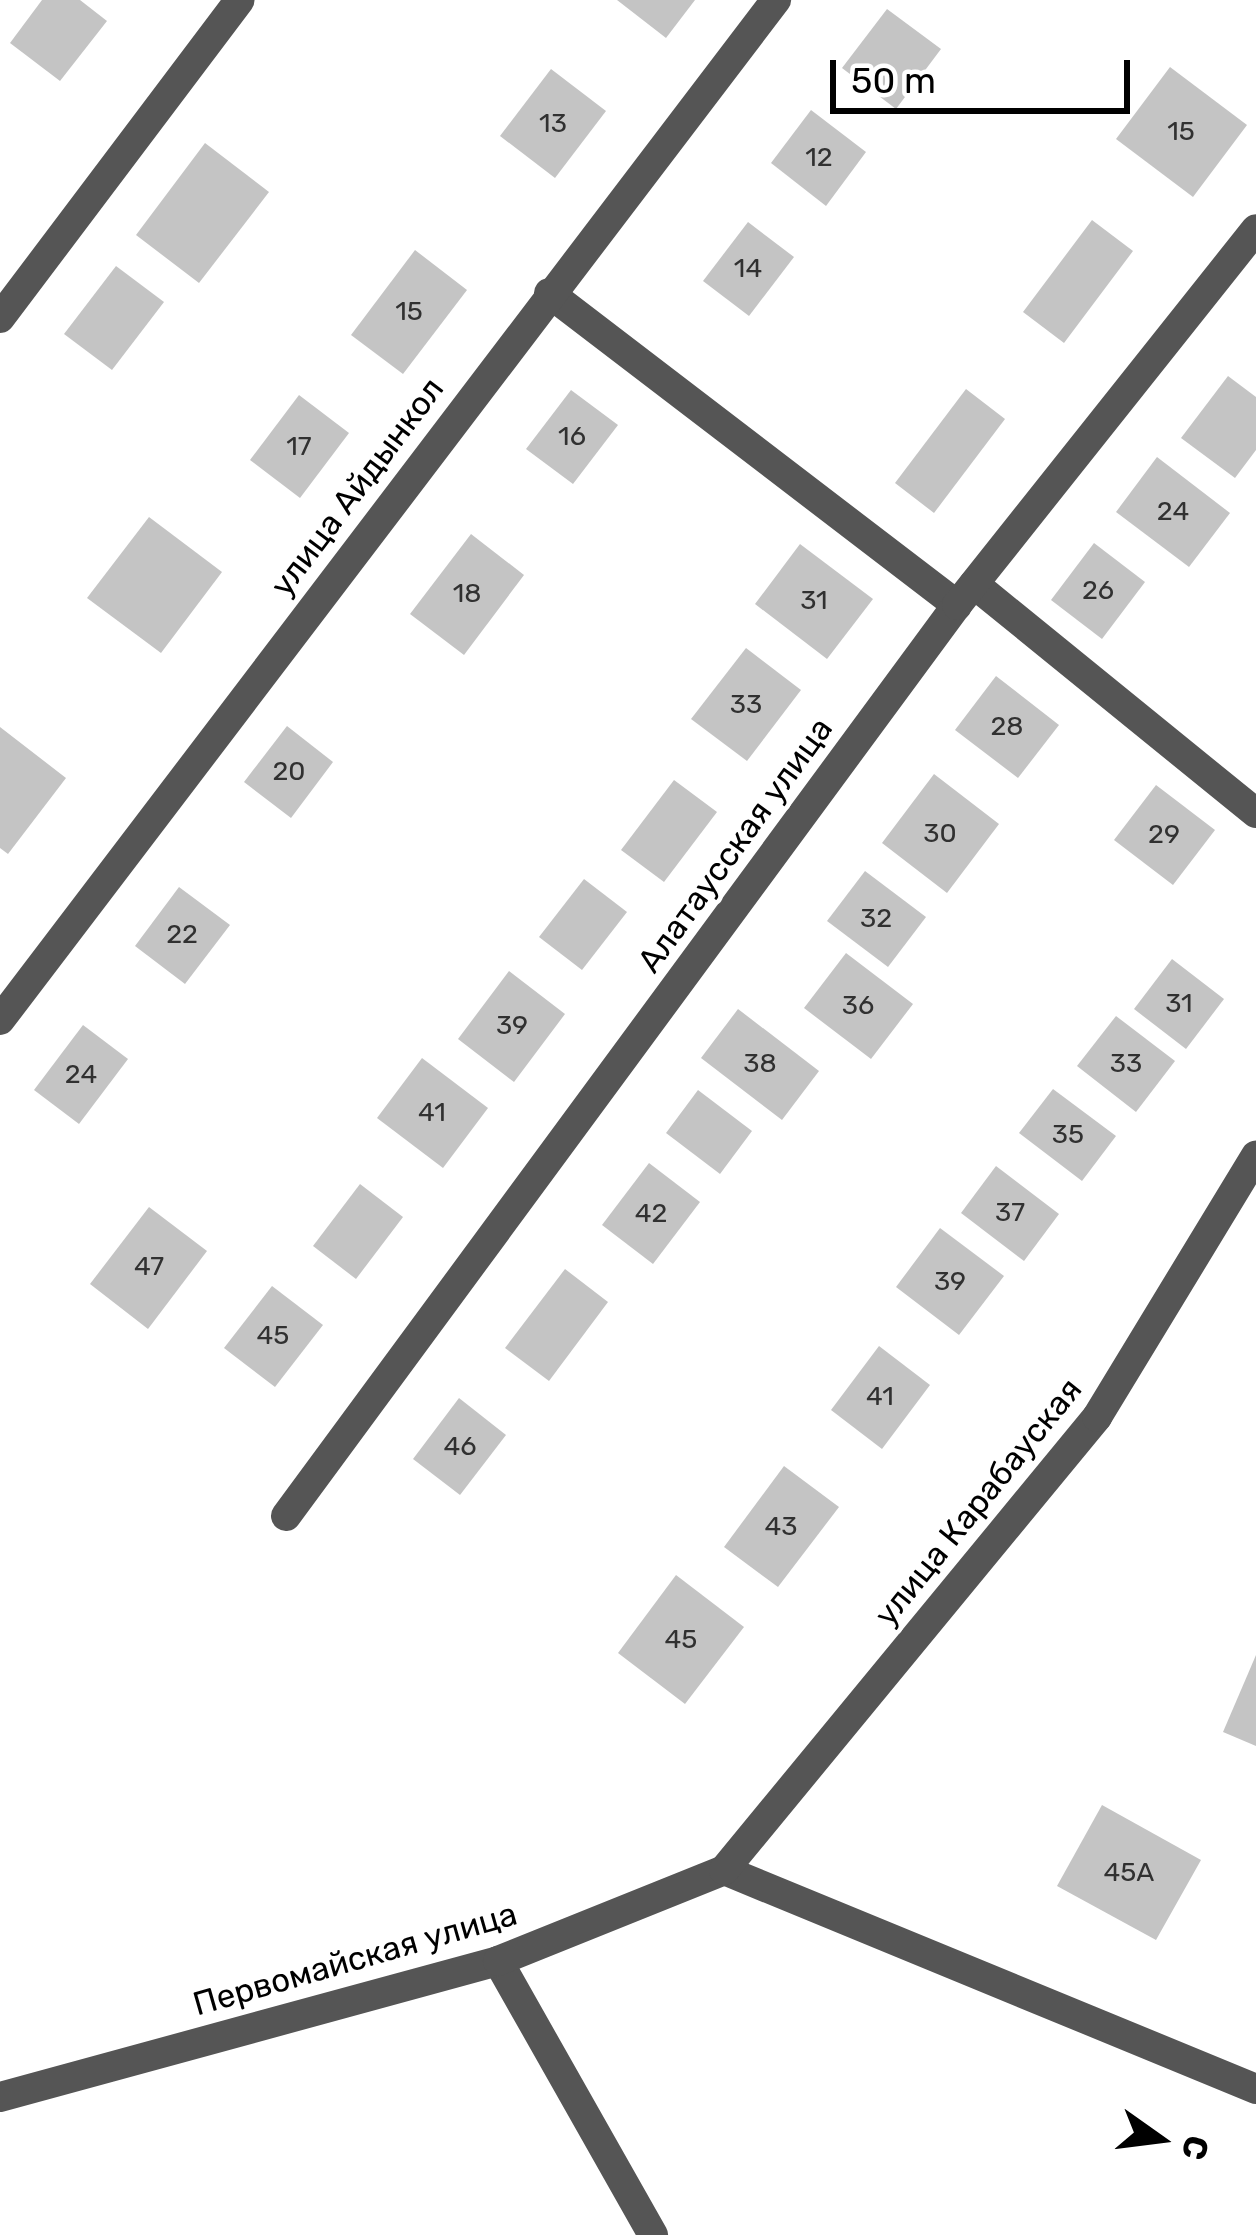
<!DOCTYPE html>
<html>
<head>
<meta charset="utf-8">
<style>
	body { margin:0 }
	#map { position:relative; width:1256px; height:2235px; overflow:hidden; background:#fff; font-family:Rubik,sans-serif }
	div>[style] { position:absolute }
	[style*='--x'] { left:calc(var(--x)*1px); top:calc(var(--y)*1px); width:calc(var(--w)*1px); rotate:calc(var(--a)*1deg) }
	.building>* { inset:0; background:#c4c4c4 }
	.minor>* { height:30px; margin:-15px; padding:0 15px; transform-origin:15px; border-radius:15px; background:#555 }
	span { translate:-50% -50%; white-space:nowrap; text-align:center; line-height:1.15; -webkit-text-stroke:9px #fff; paint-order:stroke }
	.number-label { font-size:27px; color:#313131 }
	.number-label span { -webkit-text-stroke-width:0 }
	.street-label { font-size:33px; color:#000 }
	.north { position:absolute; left:1100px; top:2079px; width:120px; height:120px; -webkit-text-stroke:9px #fff; paint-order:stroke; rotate:104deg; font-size:33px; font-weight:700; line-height:48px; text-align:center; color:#000 }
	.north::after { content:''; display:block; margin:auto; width:42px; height:54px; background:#000; clip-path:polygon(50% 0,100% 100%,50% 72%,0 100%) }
	.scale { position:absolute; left:830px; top:60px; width:300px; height:54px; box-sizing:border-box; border:6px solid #000; border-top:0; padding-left:15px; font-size:36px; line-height:42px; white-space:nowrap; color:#000; -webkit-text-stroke:9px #fff; paint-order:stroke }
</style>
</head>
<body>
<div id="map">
	<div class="building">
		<i style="clip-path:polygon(42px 0,80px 0,107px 21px,60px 81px,10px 43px)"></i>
		<i style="clip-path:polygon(617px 0,695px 0,666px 38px)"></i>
		<i style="clip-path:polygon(887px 9px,941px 49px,896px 109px,842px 68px)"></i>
		<i style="clip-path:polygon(1170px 67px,1247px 125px,1193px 197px,1116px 139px)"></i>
		<i style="clip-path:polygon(551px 69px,606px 111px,555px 178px,500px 136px)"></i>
		<i style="clip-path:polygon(811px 110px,866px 152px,826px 206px,771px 163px)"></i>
		<i style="clip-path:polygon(205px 143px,269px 192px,199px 283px,136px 235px)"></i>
		<i style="clip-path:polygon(1092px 220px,1133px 251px,1064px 343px,1023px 312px)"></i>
		<i style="clip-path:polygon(748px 222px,794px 257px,749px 316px,703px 281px)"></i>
		<i style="clip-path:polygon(415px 250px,467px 290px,403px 374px,351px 335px)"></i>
		<i style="clip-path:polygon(116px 266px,164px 302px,112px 370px,64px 334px)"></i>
		<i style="clip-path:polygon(1228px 376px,1256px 397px,1256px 450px,1235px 478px,1181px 438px)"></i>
		<i style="clip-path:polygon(966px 389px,1005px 419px,934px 513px,895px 483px)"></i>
		<i style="clip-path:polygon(571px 390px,618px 425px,573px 484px,526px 449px)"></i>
		<i style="clip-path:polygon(299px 395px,349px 433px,300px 498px,250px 460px)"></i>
		<i style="clip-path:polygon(1157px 457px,1230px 513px,1189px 567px,1116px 512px)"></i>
		<i style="clip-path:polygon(149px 517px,222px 572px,161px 653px,87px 598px)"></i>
		<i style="clip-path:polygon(471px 534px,524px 575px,464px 655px,410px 614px)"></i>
		<i style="clip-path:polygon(1094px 543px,1145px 582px,1102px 639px,1051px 600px)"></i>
		<i style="clip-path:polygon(800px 544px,873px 599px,827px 659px,755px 604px)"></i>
		<i style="clip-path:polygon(746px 648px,801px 690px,747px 761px,691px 719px)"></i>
		<i style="clip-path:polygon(996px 676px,1059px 725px,1018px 778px,955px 730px)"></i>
		<i style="clip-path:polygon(287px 726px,333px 762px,291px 818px,244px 782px)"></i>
		<i style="clip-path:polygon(0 727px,66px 778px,8px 854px,0 848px)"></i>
		<i style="clip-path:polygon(934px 774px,999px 824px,947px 893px,882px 843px)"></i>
		<i style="clip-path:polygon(674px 780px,717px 812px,664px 882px,621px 850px)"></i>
		<i style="clip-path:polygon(1156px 785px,1215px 830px,1173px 885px,1114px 840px)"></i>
		<i style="clip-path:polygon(865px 871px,926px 917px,888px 967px,827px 921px)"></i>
		<i style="clip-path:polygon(584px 879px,627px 912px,582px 970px,539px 937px)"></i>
		<i style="clip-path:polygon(179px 887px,230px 925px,185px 984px,135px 946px)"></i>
		<i style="clip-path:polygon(846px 953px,913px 1004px,871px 1059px,804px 1008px)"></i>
		<i style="clip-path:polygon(1172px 959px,1224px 999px,1186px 1049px,1134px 1009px)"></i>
		<i style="clip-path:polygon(509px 971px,565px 1014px,514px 1082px,458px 1039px)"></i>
		<i style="clip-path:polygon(738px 1009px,819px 1071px,782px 1120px,701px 1058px)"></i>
		<i style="clip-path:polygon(1116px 1016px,1175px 1061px,1136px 1112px,1077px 1066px)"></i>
		<i style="clip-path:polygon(83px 1025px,128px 1059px,79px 1124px,34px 1090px)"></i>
		<i style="clip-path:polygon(422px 1058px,488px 1108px,443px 1168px,377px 1118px)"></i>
		<i style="clip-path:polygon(1053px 1089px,1116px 1136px,1082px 1181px,1019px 1133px)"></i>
		<i style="clip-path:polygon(698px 1090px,752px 1131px,720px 1174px,666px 1133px)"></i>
		<i style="clip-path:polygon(649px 1163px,700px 1202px,653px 1264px,602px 1225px)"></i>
		<i style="clip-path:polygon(996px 1166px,1059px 1214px,1024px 1261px,961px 1213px)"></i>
		<i style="clip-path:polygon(360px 1184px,403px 1217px,356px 1279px,313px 1246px)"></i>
		<i style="clip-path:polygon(149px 1207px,207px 1251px,148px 1329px,90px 1284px)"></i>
		<i style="clip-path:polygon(940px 1228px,1004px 1276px,959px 1335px,896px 1287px)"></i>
		<i style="clip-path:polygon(565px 1269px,608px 1302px,549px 1381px,505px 1348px)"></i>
		<i style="clip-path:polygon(272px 1286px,323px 1325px,275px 1387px,224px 1348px)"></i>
		<i style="clip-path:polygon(879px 1346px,930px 1385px,882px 1449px,831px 1410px)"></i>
		<i style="clip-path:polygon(459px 1398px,506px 1435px,460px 1495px,413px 1459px)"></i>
		<i style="clip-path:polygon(784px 1466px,839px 1507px,778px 1587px,724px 1547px)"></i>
		<i style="clip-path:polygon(676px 1575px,744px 1627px,685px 1704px,618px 1653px)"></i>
		<i style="clip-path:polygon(1256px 1655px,1256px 1746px,1223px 1732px)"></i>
		<i style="clip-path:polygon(1102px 1805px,1201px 1860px,1156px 1940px,1057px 1886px)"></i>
	</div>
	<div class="minor">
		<i style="--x:549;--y:293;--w:514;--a:37.41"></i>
		<i style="--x:0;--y:318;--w:398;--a:-53"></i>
		<i style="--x:974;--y:584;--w:363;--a:39.1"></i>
		<i style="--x:0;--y:1020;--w:1282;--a:-52.74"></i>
		<i style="--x:286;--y:1516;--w:1131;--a:-53.63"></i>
		<i style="--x:957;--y:605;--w:480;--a:-51.5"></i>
		<i style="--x:724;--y:1870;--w:575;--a:22.37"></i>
		<i style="--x:498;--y:1961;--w:315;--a:60.5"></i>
		<i style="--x:0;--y:2097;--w:516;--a:-15.27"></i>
		<i style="--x:498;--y:1961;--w:244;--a:-21.9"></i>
		<i style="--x:724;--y:1870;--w:587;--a:-50.53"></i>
		<i style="--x:1097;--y:1417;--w:306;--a:-58.7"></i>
	</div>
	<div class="number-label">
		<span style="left:553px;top:124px">13</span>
		<span style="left:1181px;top:132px">15</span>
		<span style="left:819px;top:158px">12</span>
		<span style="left:748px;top:269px">14</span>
		<span style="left:409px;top:312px">15</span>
		<span style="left:572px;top:437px">16</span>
		<span style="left:299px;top:447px">17</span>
		<span style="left:1173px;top:512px">24</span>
		<span style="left:1098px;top:591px">26</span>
		<span style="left:467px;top:594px">18</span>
		<span style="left:814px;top:601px">31</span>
		<span style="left:746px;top:705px">33</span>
		<span style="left:1007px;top:727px">28</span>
		<span style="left:289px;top:772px">20</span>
		<span style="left:940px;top:834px">30</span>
		<span style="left:1164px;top:835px">29</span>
		<span style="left:876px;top:919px">32</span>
		<span style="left:182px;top:935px">22</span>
		<span style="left:1179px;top:1004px">31</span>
		<span style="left:858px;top:1006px">36</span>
		<span style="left:512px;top:1026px">39</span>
		<span style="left:760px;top:1064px">38</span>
		<span style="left:1126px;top:1064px">33</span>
		<span style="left:81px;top:1075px">24</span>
		<span style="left:432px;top:1113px">41</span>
		<span style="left:1068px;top:1135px">35</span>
		<span style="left:1010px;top:1213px">37</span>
		<span style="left:651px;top:1214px">42</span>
		<span style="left:149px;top:1267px">47</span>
		<span style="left:950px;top:1282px">39</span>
		<span style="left:273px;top:1336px">45</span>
		<span style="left:880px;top:1397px">41</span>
		<span style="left:460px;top:1447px">46</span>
		<span style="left:781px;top:1527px">43</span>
		<span style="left:681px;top:1640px">45</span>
		<span style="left:1129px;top:1873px">45А</span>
	</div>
	<div class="street-label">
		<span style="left:357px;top:487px;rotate:-53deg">улица Айдынкол</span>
		<span style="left:735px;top:845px;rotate:-54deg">Алатаусская улица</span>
		<span style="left:978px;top:1502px;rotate:-51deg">улица Карабауская</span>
		<span style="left:355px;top:1959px;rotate:-16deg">Первомайская улица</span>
	</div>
	<div class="north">С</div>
	<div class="scale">50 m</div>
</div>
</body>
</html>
